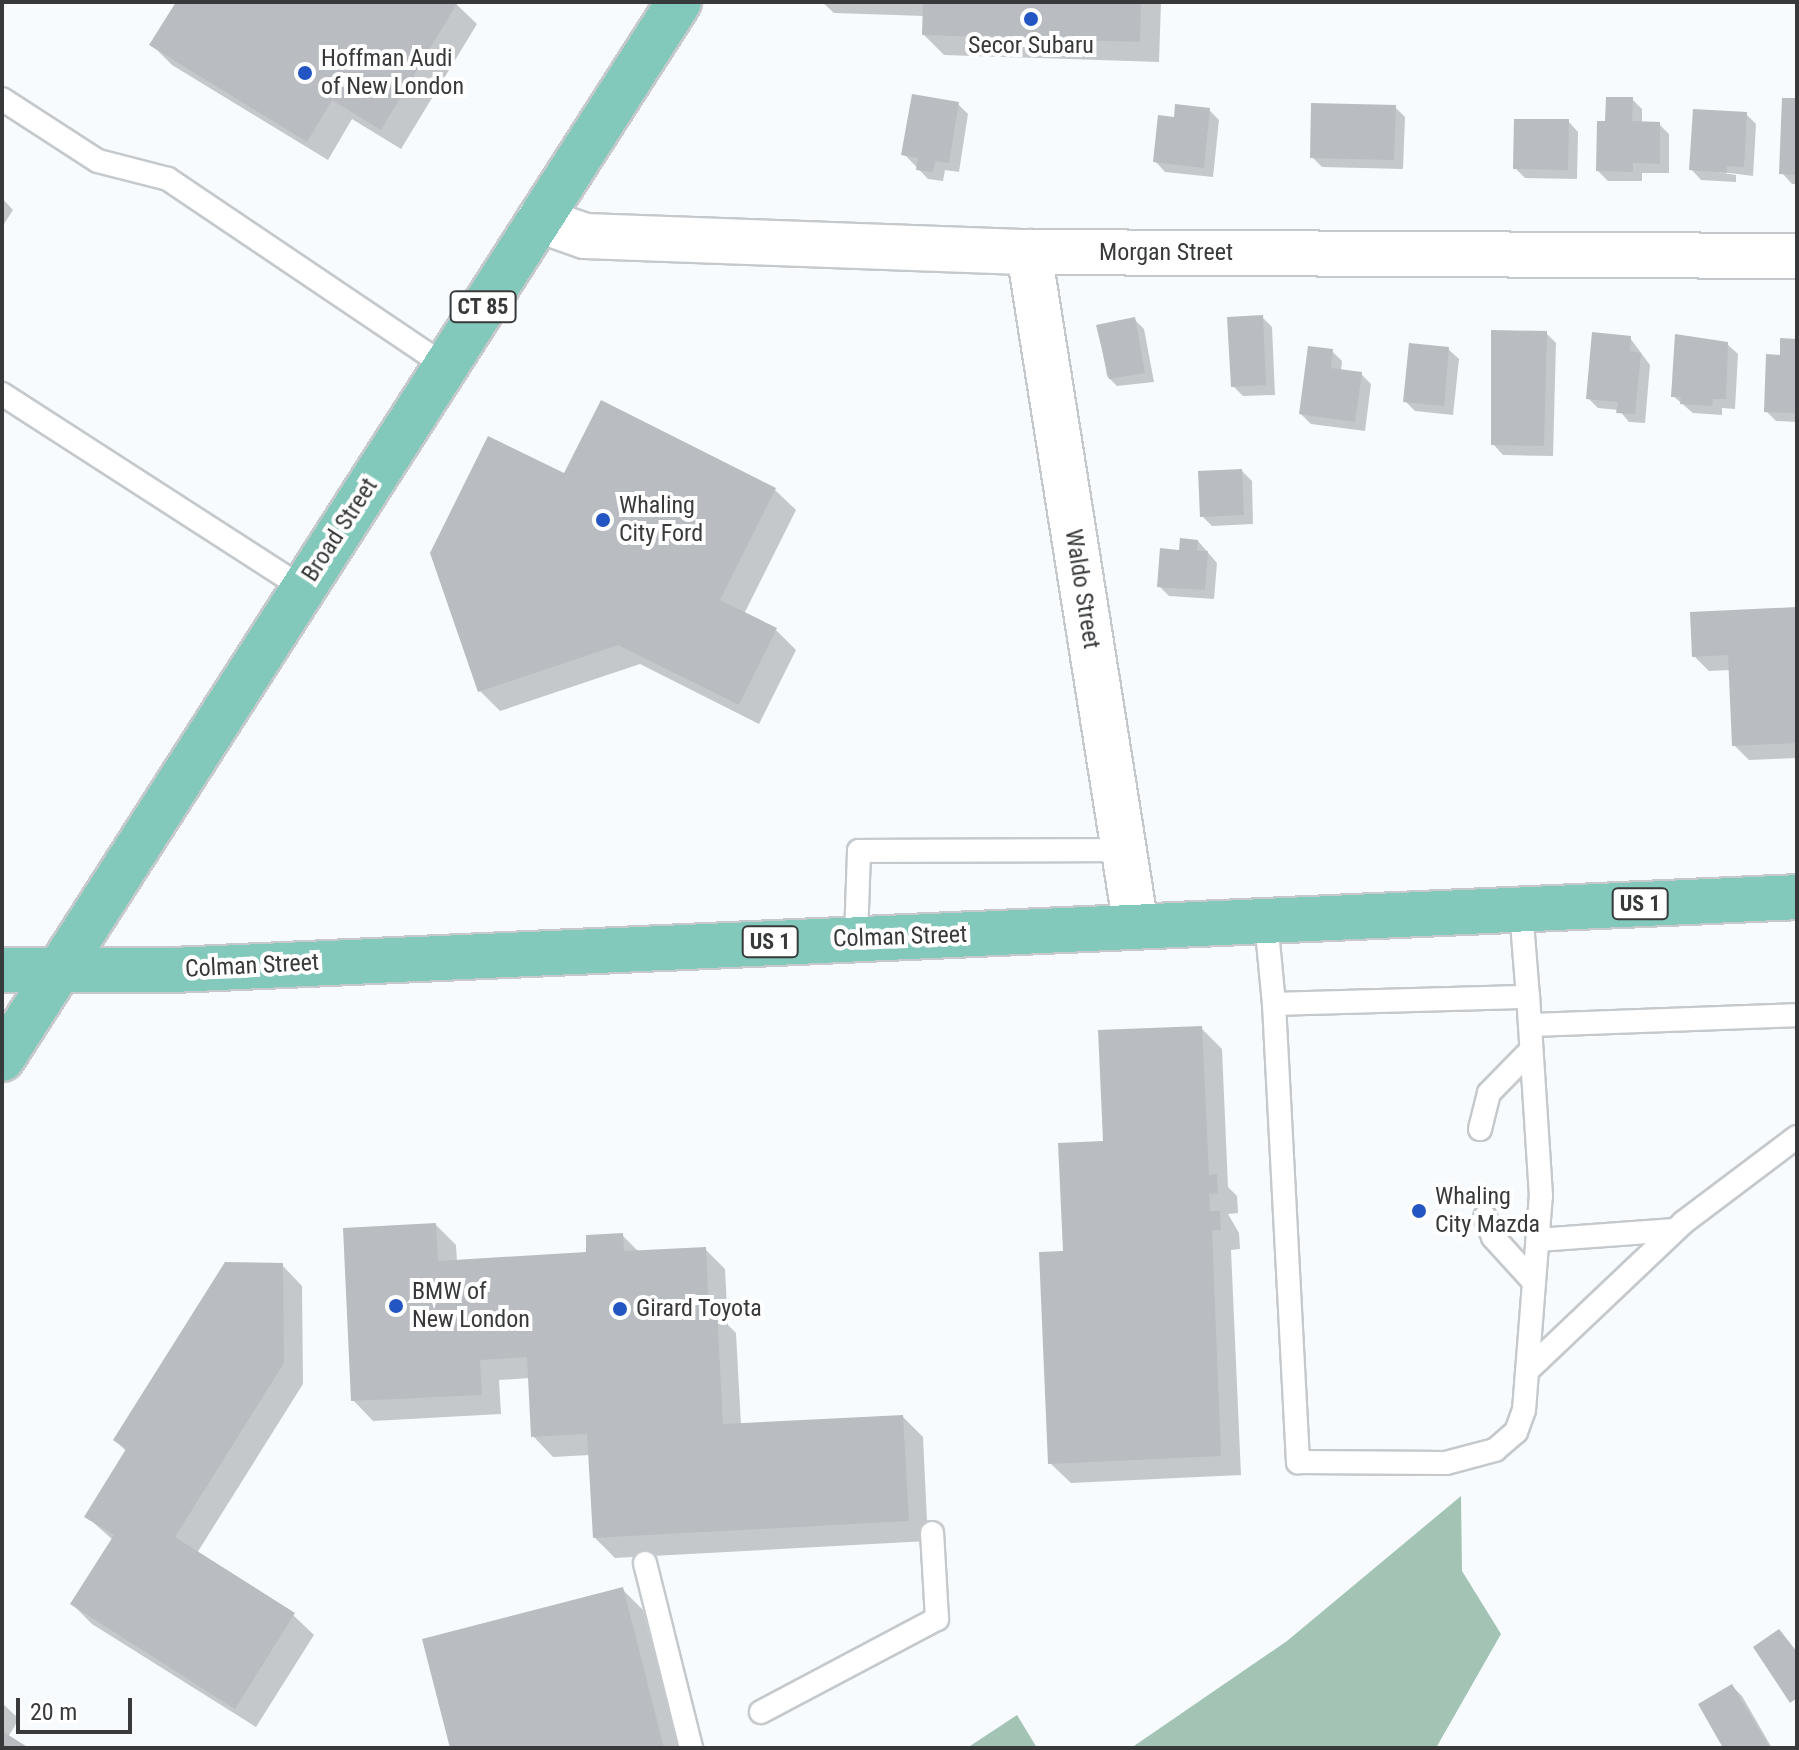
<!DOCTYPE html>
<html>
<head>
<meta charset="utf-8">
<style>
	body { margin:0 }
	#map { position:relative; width:1799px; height:1750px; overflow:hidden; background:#f7fbfe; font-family:"Roboto Condensed",sans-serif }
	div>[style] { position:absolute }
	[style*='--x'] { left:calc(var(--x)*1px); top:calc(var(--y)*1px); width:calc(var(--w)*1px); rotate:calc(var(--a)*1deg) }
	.forest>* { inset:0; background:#a3c4b4 }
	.shadow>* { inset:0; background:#0003 }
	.building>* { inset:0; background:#b9bcc0 }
	.roads { filter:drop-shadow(2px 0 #c5c9cc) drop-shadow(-2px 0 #c5c9cc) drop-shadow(0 2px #c5c9cc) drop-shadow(0 -2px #c5c9cc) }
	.lane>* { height:22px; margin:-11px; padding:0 11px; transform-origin:11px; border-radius:11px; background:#fff }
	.street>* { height:44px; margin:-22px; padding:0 22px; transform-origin:22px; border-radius:22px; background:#fff }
	.primary>* { height:44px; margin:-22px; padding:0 22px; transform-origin:22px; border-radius:22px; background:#83c9bb }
	.dots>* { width:22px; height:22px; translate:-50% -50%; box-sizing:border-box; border:4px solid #fff; border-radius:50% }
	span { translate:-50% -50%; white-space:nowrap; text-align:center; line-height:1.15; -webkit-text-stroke:8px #fff; paint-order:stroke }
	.shield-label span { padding:2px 6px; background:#fff; border:2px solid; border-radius:6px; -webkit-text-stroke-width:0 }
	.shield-label { font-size:22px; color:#37393a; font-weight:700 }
	.poi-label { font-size:24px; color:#37393a }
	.left { translate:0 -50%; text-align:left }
	.street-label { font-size:24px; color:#37393a }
	.frame { position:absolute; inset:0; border:4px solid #37393a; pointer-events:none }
	.scale { position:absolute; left:16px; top:1698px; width:116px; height:36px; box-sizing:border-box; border:4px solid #37393a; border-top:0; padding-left:10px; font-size:24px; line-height:28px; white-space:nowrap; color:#37393a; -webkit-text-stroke:6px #fff; paint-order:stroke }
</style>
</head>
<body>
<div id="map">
	<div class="forest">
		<i style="clip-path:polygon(1461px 1496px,1462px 1571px,1501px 1634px,1436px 1748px,1131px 1748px,1287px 1641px)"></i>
		<i style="clip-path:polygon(1017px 1715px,1037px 1748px,967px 1748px)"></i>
	</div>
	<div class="shadow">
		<i style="clip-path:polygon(178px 2px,454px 2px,477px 24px,401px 149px,352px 119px,328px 160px,172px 65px,152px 45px)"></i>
		<i style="clip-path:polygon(822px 2px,1161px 2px,1159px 62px,944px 55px,924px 35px,924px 16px,834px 13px)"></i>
		<i style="clip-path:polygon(1632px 99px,1642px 109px,1642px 123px,1659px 124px,1669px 134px,1669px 173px,1642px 173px,1642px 181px,1608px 181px,1598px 171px,1607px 123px)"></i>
		<i style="clip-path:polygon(1797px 101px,1797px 184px,1792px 184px,1782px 173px)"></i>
		<i style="clip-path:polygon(958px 104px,968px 114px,959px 172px,945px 170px,943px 181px,928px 179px,904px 154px)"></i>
		<i style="clip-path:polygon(1395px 107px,1405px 117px,1403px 169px,1322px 167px,1312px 157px)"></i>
		<i style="clip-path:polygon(1209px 110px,1219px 120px,1213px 177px,1165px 172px,1155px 161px,1176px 119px)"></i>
		<i style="clip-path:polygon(1746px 114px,1756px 124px,1753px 176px,1698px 169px,1736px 175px,1736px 182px,1701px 180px,1691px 169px)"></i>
		<i style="clip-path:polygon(1568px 121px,1578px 132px,1577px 179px,1525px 178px,1515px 168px)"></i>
		<i style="clip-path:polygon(2px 198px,13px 210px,2px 227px)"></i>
		<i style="clip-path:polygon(1262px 317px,1272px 327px,1275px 395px,1243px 396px,1233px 386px)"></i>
		<i style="clip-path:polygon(1134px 319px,1144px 329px,1154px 382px,1117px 386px,1107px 376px,1098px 326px)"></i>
		<i style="clip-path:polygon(1546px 333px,1556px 343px,1553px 456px,1503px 455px,1493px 444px)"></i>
		<i style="clip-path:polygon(1630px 338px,1650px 365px,1645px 423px,1629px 422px,1619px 410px,1598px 408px,1588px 398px)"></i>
		<i style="clip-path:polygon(1797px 341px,1797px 422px,1776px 421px,1766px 411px)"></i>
		<i style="clip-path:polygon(1727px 344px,1738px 354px,1735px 409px,1722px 408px,1722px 415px,1693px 413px,1673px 396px)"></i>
		<i style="clip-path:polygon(1448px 349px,1459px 359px,1453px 415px,1415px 411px,1405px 401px)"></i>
		<i style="clip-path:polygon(1332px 351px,1342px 361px,1341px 371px,1361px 374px,1371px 384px,1365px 431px,1311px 424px,1301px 414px)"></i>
		<i style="clip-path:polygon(602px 403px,775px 490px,796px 510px,744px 614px,776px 630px,796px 650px,759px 724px,640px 664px,500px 711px,480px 691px)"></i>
		<i style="clip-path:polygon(1242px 471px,1252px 481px,1253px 524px,1212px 526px,1202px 516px)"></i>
		<i style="clip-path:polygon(1198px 541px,1217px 563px,1214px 599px,1169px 596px,1159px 586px,1181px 552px)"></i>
		<i style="clip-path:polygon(1797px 609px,1797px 758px,1749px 760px,1734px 745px,1730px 670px,1709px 671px,1694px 656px)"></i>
		<i style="clip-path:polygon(1201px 1028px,1222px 1049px,1228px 1187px,1237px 1196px,1238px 1213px,1228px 1214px,1239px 1233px,1240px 1249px,1231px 1250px,1241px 1475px,1071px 1483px,1050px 1463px,1065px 1253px,1105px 1143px)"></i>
		<i style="clip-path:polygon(436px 1225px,456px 1245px,457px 1262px,588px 1254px,622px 1235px,639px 1252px,705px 1249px,725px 1269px,728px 1325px,736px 1333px,741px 1425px,903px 1417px,923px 1437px,928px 1541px,615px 1558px,595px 1538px,590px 1455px,553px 1457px,533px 1436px,530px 1378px,499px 1380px,501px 1414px,373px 1421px,353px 1400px)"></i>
		<i style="clip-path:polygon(282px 1265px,302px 1286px,303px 1384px,197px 1553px,293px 1615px,314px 1635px,256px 1727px,92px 1624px,72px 1604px,113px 1540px,86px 1516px,127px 1452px,115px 1440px)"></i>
		<i style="clip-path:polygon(622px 1589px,643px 1610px,678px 1748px,452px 1748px)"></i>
		<i style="clip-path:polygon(1732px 1686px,1742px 1696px,1772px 1748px,1726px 1748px)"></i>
		<i style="clip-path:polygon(2px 1703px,19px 1719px,8px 1737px,26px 1748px,2px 1748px)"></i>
	</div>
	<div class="building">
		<i style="clip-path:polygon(176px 2px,458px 2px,381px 130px,332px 100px,307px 142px,149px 45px)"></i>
		<i style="clip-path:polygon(923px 2px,1141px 2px,1140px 42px,922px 35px)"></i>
		<i style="clip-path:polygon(912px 94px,959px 102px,949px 163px,935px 161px,933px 172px,916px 170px,918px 158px,901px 155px)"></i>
		<i style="clip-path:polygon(1606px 97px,1633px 97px,1632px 121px,1660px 122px,1660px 164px,1633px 163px,1633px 172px,1596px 171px,1597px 121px,1605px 121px)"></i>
		<i style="clip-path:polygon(1782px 98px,1797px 98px,1797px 175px,1779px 174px)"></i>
		<i style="clip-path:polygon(1311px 103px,1396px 105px,1394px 160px,1310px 158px)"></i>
		<i style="clip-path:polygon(1175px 104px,1210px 108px,1204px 168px,1153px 162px,1158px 115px,1174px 117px)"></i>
		<i style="clip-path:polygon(1693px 109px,1747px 112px,1744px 167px,1727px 166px,1727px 173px,1689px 170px)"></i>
		<i style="clip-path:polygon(1514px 119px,1569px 119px,1568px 170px,1513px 169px)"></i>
		<i style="clip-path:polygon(1263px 315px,1266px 385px,1231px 387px,1227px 317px)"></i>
		<i style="clip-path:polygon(1135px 317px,1145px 373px,1109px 379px,1096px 325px)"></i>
		<i style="clip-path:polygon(1491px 330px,1547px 331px,1544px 446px,1491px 445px)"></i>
		<i style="clip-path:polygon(1592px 332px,1631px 336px,1630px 351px,1641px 353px,1635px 414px,1616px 413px,1618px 402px,1586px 399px)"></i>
		<i style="clip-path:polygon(1675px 334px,1728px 342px,1726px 399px,1713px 399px,1712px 406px,1680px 404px,1681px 397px,1671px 397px)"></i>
		<i style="clip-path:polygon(1780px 338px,1797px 339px,1797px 413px,1764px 412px,1766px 354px,1780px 355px)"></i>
		<i style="clip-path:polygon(1409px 343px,1449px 347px,1444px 406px,1403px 402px)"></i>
		<i style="clip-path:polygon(1308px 346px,1333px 349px,1331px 368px,1362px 372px,1355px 422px,1299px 414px)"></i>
		<i style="clip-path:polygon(601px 400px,776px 488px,720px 600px,777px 628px,739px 705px,618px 645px,478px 692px,430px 553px,488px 436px,564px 473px)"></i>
		<i style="clip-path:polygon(1242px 469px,1244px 515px,1200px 517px,1198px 471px)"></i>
		<i style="clip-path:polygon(1180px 538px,1198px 540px,1197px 551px,1208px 551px,1205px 590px,1157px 587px,1160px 548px,1179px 550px)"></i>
		<i style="clip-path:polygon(1797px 607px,1797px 743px,1732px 746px,1728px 655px,1692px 657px,1690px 612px)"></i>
		<i style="clip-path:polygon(1202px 1026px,1209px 1175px,1217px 1174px,1218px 1193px,1209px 1194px,1210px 1211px,1220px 1211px,1221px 1230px,1212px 1230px,1221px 1456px,1048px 1464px,1039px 1252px,1063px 1251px,1058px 1143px,1103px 1141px,1098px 1030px)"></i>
		<i style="clip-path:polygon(436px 1223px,438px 1261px,586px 1252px,586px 1235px,623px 1233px,624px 1251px,706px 1247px,709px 1312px,717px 1311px,723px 1424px,903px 1415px,909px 1521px,593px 1538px,587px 1434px,531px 1437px,527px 1357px,480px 1360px,482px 1395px,351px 1401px,343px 1228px)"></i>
		<i style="clip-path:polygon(225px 1262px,283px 1263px,284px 1363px,175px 1537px,295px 1613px,235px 1709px,70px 1604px,114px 1535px,84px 1517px,126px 1449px,113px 1440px)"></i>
		<i style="clip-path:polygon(623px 1587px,664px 1748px,450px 1748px,422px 1639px)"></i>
		<i style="clip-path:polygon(1779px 1629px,1797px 1652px,1797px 1698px,1790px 1703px,1753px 1647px)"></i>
		<i style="clip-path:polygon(1732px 1684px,1770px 1748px,1723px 1748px,1698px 1704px)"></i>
		<i style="clip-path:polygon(2px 1731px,29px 1748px,2px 1748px)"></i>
	</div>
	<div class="roads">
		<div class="lane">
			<i style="--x:2;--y:99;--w:114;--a:32.9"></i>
			<i style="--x:98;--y:161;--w:72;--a:14.4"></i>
			<i style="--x:168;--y:179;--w:334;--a:34"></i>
			<i style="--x:2;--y:394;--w:358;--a:32.8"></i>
			<i style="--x:1266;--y:921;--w:83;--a:84.5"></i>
			<i style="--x:1274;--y:1004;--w:254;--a:-1.6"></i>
			<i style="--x:1528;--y:997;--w:87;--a:-94.6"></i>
			<i style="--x:856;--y:938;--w:87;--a:-88"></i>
			<i style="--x:859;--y:851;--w:265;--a:-0.2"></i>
			<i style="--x:1274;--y:1004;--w:459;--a:87"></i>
			<i style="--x:1298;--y:1462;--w:148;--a:0.4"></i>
			<i style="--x:1446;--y:1463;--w:51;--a:-14.9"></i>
			<i style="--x:1495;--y:1450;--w:28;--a:-41"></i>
			<i style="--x:1516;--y:1432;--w:23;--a:-70"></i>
			<i style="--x:1524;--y:1410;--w:215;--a:-85.5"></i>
			<i style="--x:1541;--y:1196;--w:199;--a:-93.7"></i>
			<i style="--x:1530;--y:1025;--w:267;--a:-2.1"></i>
			<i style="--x:1480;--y:1129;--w:37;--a:-76"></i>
			<i style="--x:1489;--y:1093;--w:60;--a:-45.7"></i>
			<i style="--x:1485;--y:1217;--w:22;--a:68"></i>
			<i style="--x:1493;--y:1237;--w:61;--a:47.7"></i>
			<i style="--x:1538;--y:1240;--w:137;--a:-4.2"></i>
			<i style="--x:1528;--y:1370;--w:215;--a:-43.5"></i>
			<i style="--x:1684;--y:1222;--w:141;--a:-37"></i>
			<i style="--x:645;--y:1563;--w:191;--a:76"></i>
			<i style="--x:761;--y:1712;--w:199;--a:-27.9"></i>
			<i style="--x:937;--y:1619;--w:86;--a:-93.3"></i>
		</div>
		<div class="street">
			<i style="--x:539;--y:220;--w:49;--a:19.2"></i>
			<i style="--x:585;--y:236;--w:444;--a:2.1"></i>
			<i style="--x:1029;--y:252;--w:768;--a:0.3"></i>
			<i style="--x:1029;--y:252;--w:683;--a:80.99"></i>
		</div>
		<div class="primary">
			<i style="--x:2;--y:970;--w:171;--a:0"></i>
			<i style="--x:173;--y:970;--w:1626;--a:-2.57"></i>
			<i style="--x:2;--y:1059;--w:1255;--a:-57.36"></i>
		</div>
	</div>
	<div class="dots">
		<i style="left:1031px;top:19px;background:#2356c3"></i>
		<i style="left:305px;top:73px;background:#2356c3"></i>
		<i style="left:603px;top:520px;background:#2356c3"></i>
		<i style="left:1419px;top:1211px;background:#2356c3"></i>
		<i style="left:396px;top:1306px;background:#2356c3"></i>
		<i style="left:620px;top:1309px;background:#2356c3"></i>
	</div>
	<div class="shield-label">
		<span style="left:483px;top:307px">CT 85</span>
		<span style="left:1640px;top:904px">US 1</span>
		<span style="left:770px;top:942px">US 1</span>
	</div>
	<div class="poi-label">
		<span style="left:1031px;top:46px">Secor Subaru</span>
		<span class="left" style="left:321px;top:73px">Hoffman Audi<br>of New London</span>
		<span class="left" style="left:619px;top:520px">Whaling<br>City Ford</span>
		<span class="left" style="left:1435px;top:1211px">Whaling<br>City Mazda</span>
		<span class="left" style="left:412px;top:1306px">BMW of<br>New London</span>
		<span class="left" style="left:636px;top:1309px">Girard Toyota</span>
	</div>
	<div class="street-label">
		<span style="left:1166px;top:253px">Morgan Street</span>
		<span style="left:340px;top:530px;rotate:-57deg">Broad Street</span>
		<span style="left:1082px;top:589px;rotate:81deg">Waldo Street</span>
		<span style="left:900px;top:937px;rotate:-2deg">Colman Street</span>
		<span style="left:252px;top:966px;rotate:-3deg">Colman Street</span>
	</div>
	<div class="frame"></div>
	<div class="scale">20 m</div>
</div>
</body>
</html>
